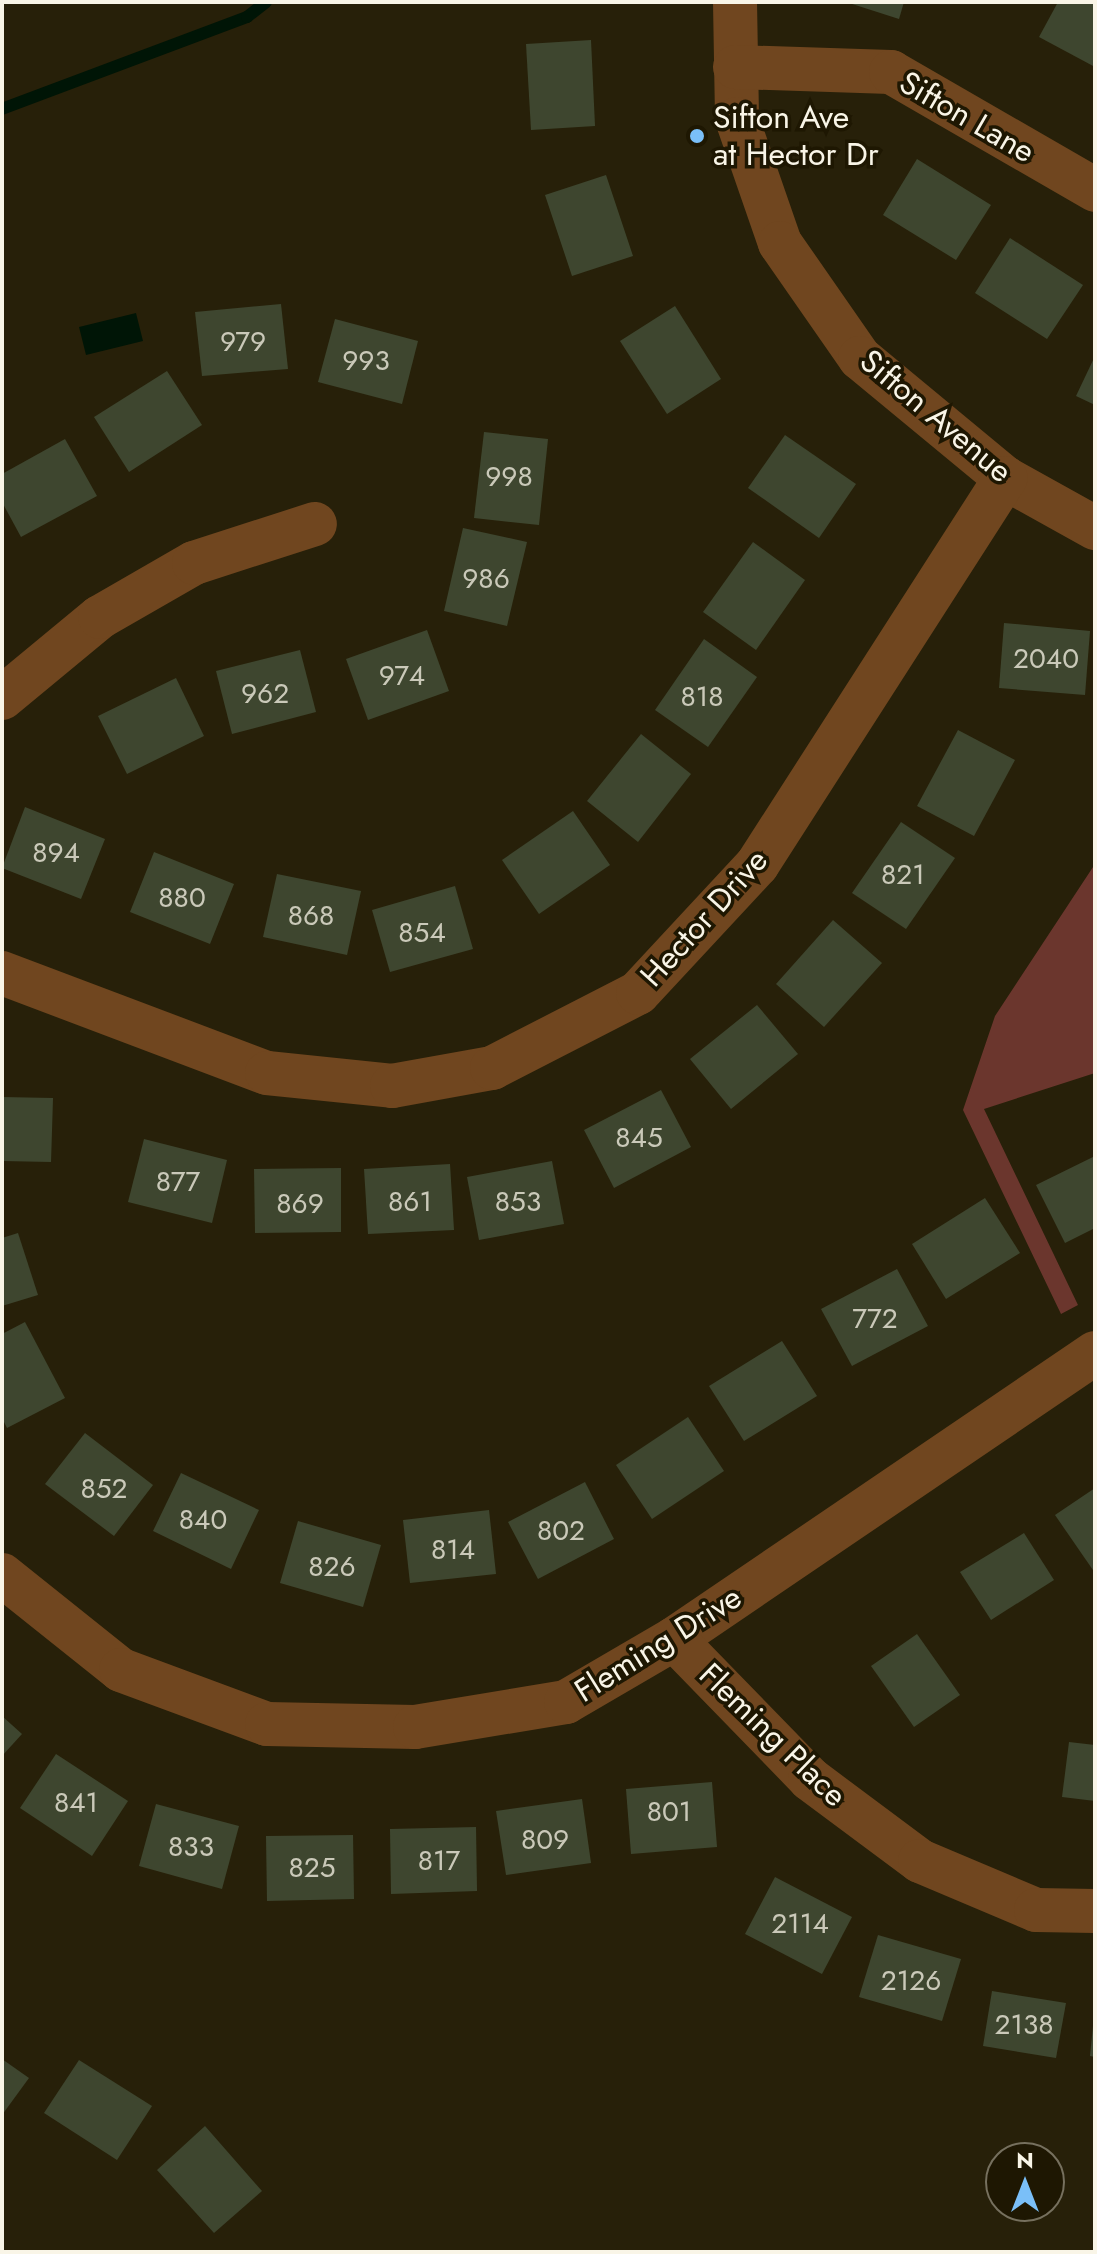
<!DOCTYPE html>
<html>
<head>
<meta charset="utf-8">
<style>
	body { margin:0 }
	#map { position:relative; width:1097px; height:2254px; overflow:hidden; background:#272009; font-family:Jost,sans-serif }
	div>[style] { position:absolute }
	[style*='--x'] { left:calc(var(--x)*1px); top:calc(var(--y)*1px); width:calc(var(--w)*1px); rotate:calc(var(--a)*1deg) }
	.green>* { inset:0; background:#6b362d }
	.water>* { inset:0; background:#001506 }
	.stream>* { height:12px; margin:-6px; padding:0 6px; transform-origin:6px; border-radius:6px; background:#001506 }
	.building>* { inset:0; background:#3e462f }
	.minor>* { height:44px; margin:-22px; padding:0 22px; transform-origin:22px; border-radius:22px; background:#70461f }
	.dots>* { width:22px; height:22px; translate:-50% -50%; box-sizing:border-box; border:4px solid #1e1702; border-radius:50% }
	span { translate:-50% -50%; white-space:nowrap; text-align:center; line-height:1.15; -webkit-text-stroke:7px #1e1702; paint-order:stroke }
	.number-label { font-size:28px; color:#cac9b9 }
	.number-label span { -webkit-text-stroke-width:0 }
	.street-label { font-size:32px; color:#f9f5e7 }
	.poi-label { font-size:32px; color:#f9f5e7 }
	.left { translate:0 -50%; text-align:left }
	.frame { position:absolute; inset:0; border:4px solid #f9f5e7; pointer-events:none }
	.north { position:absolute; left:985px; top:2142px; width:80px; height:80px; box-sizing:border-box; background:#1e1702; border:2px solid #76705e; border-radius:50%; rotate:0deg; font-size:22px; font-weight:700; line-height:32px; text-align:center; color:#f9f5e7 }
	.north::after { content:''; display:block; margin:auto; width:28px; height:36px; background:#7abff8; clip-path:polygon(50% 0,100% 100%,50% 72%,0 100%) }
</style>
</head>
<body>
<div id="map">
	<div class="green">
		<i style="clip-path:polygon(1095px 864px,1095px 1073px,984px 1109px,1078px 1305px,1061px 1314px,963px 1110px,995px 1016px)"></i>
	</div>
	<div class="water">
		<i style="clip-path:polygon(136px 313px,143px 341px,86px 355px,79px 327px)"></i>
	</div>
	<div class="stream">
		<i style="--x:2;--y:109;--w:262;--a:-20.6"></i>
		<i style="--x:247;--y:17;--w:24;--a:-38"></i>
	</div>
	<div class="building">
		<i style="clip-path:polygon(846px 2px,904px 2px,899px 19px)"></i>
		<i style="clip-path:polygon(1058px 2px,1095px 2px,1095px 67px,1039px 37px)"></i>
		<i style="clip-path:polygon(591px 40px,595px 126px,531px 130px,526px 44px)"></i>
		<i style="clip-path:polygon(917px 159px,991px 205px,956px 260px,883px 215px)"></i>
		<i style="clip-path:polygon(606px 175px,633px 256px,572px 276px,545px 195px)"></i>
		<i style="clip-path:polygon(1010px 238px,1083px 285px,1047px 339px,975px 293px)"></i>
		<i style="clip-path:polygon(281px 304px,288px 369px,202px 376px,195px 312px)"></i>
		<i style="clip-path:polygon(675px 306px,721px 379px,667px 414px,620px 341px)"></i>
		<i style="clip-path:polygon(335px 319px,418px 341px,402px 404px,318px 382px)"></i>
		<i style="clip-path:polygon(1095px 356px,1095px 405px,1076px 396px)"></i>
		<i style="clip-path:polygon(167px 371px,202px 425px,129px 472px,94px 417px)"></i>
		<i style="clip-path:polygon(484px 432px,548px 439px,539px 525px,474px 518px)"></i>
		<i style="clip-path:polygon(785px 435px,856px 484px,819px 538px,748px 488px)"></i>
		<i style="clip-path:polygon(65px 439px,97px 496px,21px 537px,2px 502px,2px 474px)"></i>
		<i style="clip-path:polygon(463px 528px,527px 542px,507px 626px,444px 611px)"></i>
		<i style="clip-path:polygon(753px 542px,805px 580px,756px 650px,703px 612px)"></i>
		<i style="clip-path:polygon(1004px 623px,1090px 631px,1085px 695px,999px 688px)"></i>
		<i style="clip-path:polygon(427px 630px,449px 691px,368px 720px,346px 659px)"></i>
		<i style="clip-path:polygon(704px 639px,757px 677px,708px 747px,655px 710px)"></i>
		<i style="clip-path:polygon(300px 650px,316px 712px,232px 734px,216px 671px)"></i>
		<i style="clip-path:polygon(176px 678px,204px 736px,127px 774px,98px 716px)"></i>
		<i style="clip-path:polygon(958px 730px,1015px 760px,974px 836px,917px 806px)"></i>
		<i style="clip-path:polygon(641px 734px,691px 774px,638px 842px,587px 801px)"></i>
		<i style="clip-path:polygon(25px 807px,105px 839px,81px 899px,2px 868px)"></i>
		<i style="clip-path:polygon(573px 811px,610px 865px,539px 914px,502px 860px)"></i>
		<i style="clip-path:polygon(901px 822px,955px 858px,906px 929px,852px 893px)"></i>
		<i style="clip-path:polygon(154px 852px,234px 884px,210px 944px,130px 912px)"></i>
		<i style="clip-path:polygon(277px 874px,361px 891px,347px 955px,263px 937px)"></i>
		<i style="clip-path:polygon(455px 886px,473px 949px,390px 972px,372px 910px)"></i>
		<i style="clip-path:polygon(833px 920px,882px 963px,824px 1027px,776px 984px)"></i>
		<i style="clip-path:polygon(757px 1005px,798px 1054px,731px 1109px,690px 1059px)"></i>
		<i style="clip-path:polygon(661px 1090px,691px 1147px,614px 1188px,584px 1130px)"></i>
		<i style="clip-path:polygon(2px 1097px,53px 1098px,51px 1162px,2px 1161px)"></i>
		<i style="clip-path:polygon(144px 1139px,227px 1160px,212px 1223px,128px 1202px)"></i>
		<i style="clip-path:polygon(1095px 1156px,1095px 1228px,1065px 1243px,1036px 1185px)"></i>
		<i style="clip-path:polygon(552px 1161px,564px 1224px,479px 1240px,467px 1177px)"></i>
		<i style="clip-path:polygon(450px 1164px,454px 1230px,368px 1234px,364px 1169px)"></i>
		<i style="clip-path:polygon(341px 1168px,341px 1232px,255px 1233px,254px 1169px)"></i>
		<i style="clip-path:polygon(985px 1198px,1020px 1253px,946px 1299px,912px 1244px)"></i>
		<i style="clip-path:polygon(18px 1233px,38px 1295px,2px 1306px,2px 1238px)"></i>
		<i style="clip-path:polygon(897px 1269px,928px 1326px,852px 1366px,821px 1309px)"></i>
		<i style="clip-path:polygon(25px 1322px,65px 1398px,7px 1428px,2px 1418px,2px 1334px)"></i>
		<i style="clip-path:polygon(782px 1341px,817px 1396px,744px 1441px,709px 1386px)"></i>
		<i style="clip-path:polygon(688px 1417px,724px 1471px,652px 1519px,616px 1465px)"></i>
		<i style="clip-path:polygon(85px 1433px,153px 1485px,114px 1536px,45px 1484px)"></i>
		<i style="clip-path:polygon(181px 1473px,259px 1510px,231px 1569px,153px 1531px)"></i>
		<i style="clip-path:polygon(585px 1482px,614px 1539px,538px 1579px,508px 1522px)"></i>
		<i style="clip-path:polygon(1095px 1488px,1095px 1573px,1055px 1515px)"></i>
		<i style="clip-path:polygon(489px 1510px,496px 1574px,410px 1583px,403px 1520px)"></i>
		<i style="clip-path:polygon(298px 1521px,381px 1545px,363px 1607px,280px 1583px)"></i>
		<i style="clip-path:polygon(1024px 1533px,1054px 1580px,991px 1620px,960px 1572px)"></i>
		<i style="clip-path:polygon(917px 1634px,960px 1695px,914px 1727px,871px 1666px)"></i>
		<i style="clip-path:polygon(2px 1716px,22px 1734px,2px 1756px)"></i>
		<i style="clip-path:polygon(1069px 1742px,1095px 1745px,1095px 1801px,1062px 1797px)"></i>
		<i style="clip-path:polygon(56px 1754px,128px 1801px,92px 1856px,20px 1808px)"></i>
		<i style="clip-path:polygon(712px 1782px,717px 1847px,631px 1854px,626px 1789px)"></i>
		<i style="clip-path:polygon(582px 1799px,591px 1863px,506px 1875px,496px 1811px)"></i>
		<i style="clip-path:polygon(156px 1804px,239px 1826px,222px 1889px,139px 1866px)"></i>
		<i style="clip-path:polygon(476px 1827px,477px 1891px,391px 1894px,390px 1829px)"></i>
		<i style="clip-path:polygon(353px 1835px,354px 1899px,267px 1901px,266px 1836px)"></i>
		<i style="clip-path:polygon(775px 1877px,852px 1917px,822px 1974px,745px 1934px)"></i>
		<i style="clip-path:polygon(878px 1935px,961px 1959px,942px 2021px,859px 1997px)"></i>
		<i style="clip-path:polygon(992px 1991px,1066px 2003px,1056px 2058px,983px 2046px)"></i>
		<i style="clip-path:polygon(1093px 2026px,1095px 2026px,1095px 2057px,1090px 2056px)"></i>
		<i style="clip-path:polygon(2px 2059px,29px 2078px,2px 2115px)"></i>
		<i style="clip-path:polygon(79px 2060px,152px 2106px,117px 2160px,44px 2113px)"></i>
		<i style="clip-path:polygon(205px 2126px,262px 2191px,214px 2233px,157px 2170px)"></i>
	</div>
	<div class="minor">
		<i style="--x:735;--y:2;--w:117;--a:89"></i>
		<i style="--x:737;--y:119;--w:131;--a:70.9"></i>
		<i style="--x:780;--y:243;--w:140;--a:55.2"></i>
		<i style="--x:860;--y:358;--w:188;--a:39.6"></i>
		<i style="--x:1005;--y:478;--w:103;--a:29.1"></i>
		<i style="--x:735;--y:67;--w:156;--a:1.8"></i>
		<i style="--x:891;--y:72;--w:236;--a:30"></i>
		<i style="--x:2;--y:698;--w:127;--a:-39.6"></i>
		<i style="--x:100;--y:617;--w:108;--a:-29.9"></i>
		<i style="--x:194;--y:563;--w:127;--a:-17.9"></i>
		<i style="--x:2;--y:973;--w:283;--a:20.7"></i>
		<i style="--x:267;--y:1073;--w:126;--a:5.9"></i>
		<i style="--x:392;--y:1086;--w:102;--a:-10.2"></i>
		<i style="--x:492;--y:1068;--w:164;--a:-27.2"></i>
		<i style="--x:638;--y:993;--w:175;--a:-47.1"></i>
		<i style="--x:757;--y:865;--w:460;--a:-57.3"></i>
		<i style="--x:2;--y:1575;--w:152;--a:38.6"></i>
		<i style="--x:121;--y:1670;--w:156;--a:20.3"></i>
		<i style="--x:267;--y:1724;--w:148;--a:1.2"></i>
		<i style="--x:415;--y:1727;--w:153;--a:-9.4"></i>
		<i style="--x:566;--y:1702;--w:125;--a:-30.3"></i>
		<i style="--x:674;--y:1639;--w:509;--a:-34.19"></i>
		<i style="--x:674;--y:1639;--w:195;--a:45.8"></i>
		<i style="--x:810;--y:1779;--w:137;--a:36.7"></i>
		<i style="--x:920;--y:1861;--w:126;--a:22.9"></i>
		<i style="--x:1036;--y:1910;--w:59;--a:1"></i>
	</div>
	<div class="dots">
		<i style="left:697px;top:136px;background:#7abff8"></i>
	</div>
	<div class="number-label">
		<span style="left:243px;top:342px">979</span>
		<span style="left:366px;top:361px">993</span>
		<span style="left:509px;top:477px">998</span>
		<span style="left:486px;top:579px">986</span>
		<span style="left:1046px;top:659px">2040</span>
		<span style="left:402px;top:676px">974</span>
		<span style="left:265px;top:694px">962</span>
		<span style="left:702px;top:697px">818</span>
		<span style="left:56px;top:853px">894</span>
		<span style="left:903px;top:875px">821</span>
		<span style="left:182px;top:898px">880</span>
		<span style="left:311px;top:916px">868</span>
		<span style="left:422px;top:933px">854</span>
		<span style="left:639px;top:1138px">845</span>
		<span style="left:178px;top:1182px">877</span>
		<span style="left:410px;top:1202px">861</span>
		<span style="left:518px;top:1202px">853</span>
		<span style="left:300px;top:1204px">869</span>
		<span style="left:875px;top:1319px">772</span>
		<span style="left:104px;top:1489px">852</span>
		<span style="left:203px;top:1520px">840</span>
		<span style="left:561px;top:1531px">802</span>
		<span style="left:453px;top:1550px">814</span>
		<span style="left:332px;top:1567px">826</span>
		<span style="left:76px;top:1803px">841</span>
		<span style="left:669px;top:1812px">801</span>
		<span style="left:545px;top:1840px">809</span>
		<span style="left:191px;top:1847px">833</span>
		<span style="left:439px;top:1861px">817</span>
		<span style="left:312px;top:1868px">825</span>
		<span style="left:800px;top:1924px">2114</span>
		<span style="left:911px;top:1981px">2126</span>
		<span style="left:1024px;top:2025px">2138</span>
	</div>
	<div class="street-label">
		<span style="left:967px;top:117px;rotate:30deg">Sifton Lane</span>
		<span style="left:936px;top:416px;rotate:40deg">Sifton Avenue</span>
		<span style="left:704px;top:918px;rotate:-48deg">Hector Drive</span>
		<span style="left:658px;top:1644px;rotate:-32deg">Fleming Drive</span>
		<span style="left:773px;top:1735px;rotate:44deg">Fleming Place</span>
	</div>
	<div class="poi-label">
		<span class="left" style="left:713px;top:136px">Sifton Ave<br>at Hector Dr</span>
	</div>
	<div class="frame"></div>
	<div class="north">N</div>
</div>
</body>
</html>
